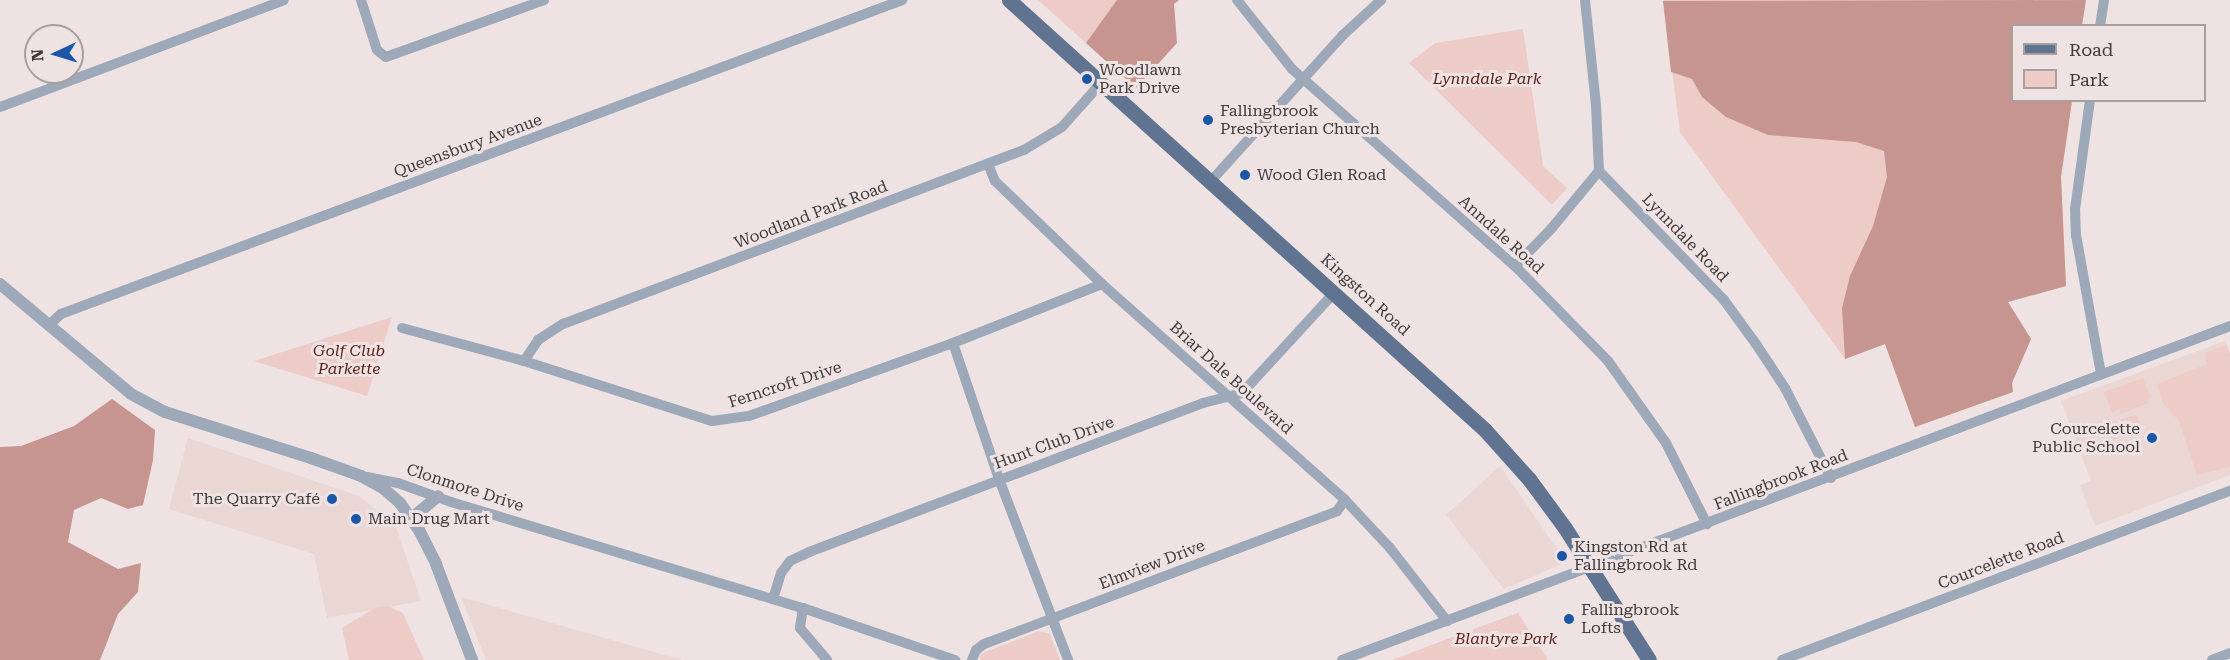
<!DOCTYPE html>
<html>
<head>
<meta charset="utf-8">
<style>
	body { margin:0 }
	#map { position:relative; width:2230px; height:660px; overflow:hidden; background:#eee3e2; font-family:"Roboto Serif",serif }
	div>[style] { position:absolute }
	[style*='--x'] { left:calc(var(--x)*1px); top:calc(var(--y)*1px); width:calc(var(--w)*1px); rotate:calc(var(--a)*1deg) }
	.built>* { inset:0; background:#ead6d3 }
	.green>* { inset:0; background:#edcbc7 }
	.forest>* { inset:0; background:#c7958f }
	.minor>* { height:10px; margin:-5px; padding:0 5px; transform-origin:5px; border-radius:5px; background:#9da8b9 }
	.tertiary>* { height:12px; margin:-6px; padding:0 6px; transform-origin:6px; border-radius:6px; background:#9da8b9 }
	.primary>* { height:15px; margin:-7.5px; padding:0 7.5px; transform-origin:7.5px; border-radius:7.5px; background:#607491 }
	.dots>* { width:16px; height:16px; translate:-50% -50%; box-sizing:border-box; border:3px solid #eee3e2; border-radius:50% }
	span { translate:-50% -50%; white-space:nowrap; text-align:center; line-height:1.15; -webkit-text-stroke:6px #eee3e2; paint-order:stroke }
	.poi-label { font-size:16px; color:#403b3b }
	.left { translate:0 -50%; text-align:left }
	.right { translate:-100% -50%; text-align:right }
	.park-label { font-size:16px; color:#5c1f1b; font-style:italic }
	.street-label { font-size:16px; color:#403b3b }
	.legend { position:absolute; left:2011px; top:24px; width:195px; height:78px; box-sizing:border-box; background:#eee3e2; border:2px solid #a8a09f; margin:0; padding:8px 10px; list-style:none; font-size:18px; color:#403b3b }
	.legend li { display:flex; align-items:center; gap:12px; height:30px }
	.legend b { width:30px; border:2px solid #a8a09f }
	.north { position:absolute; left:24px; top:24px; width:60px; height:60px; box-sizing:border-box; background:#eee3e2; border:2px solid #a8a09f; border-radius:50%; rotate:266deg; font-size:16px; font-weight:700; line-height:24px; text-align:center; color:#403b3b }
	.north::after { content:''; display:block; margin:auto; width:21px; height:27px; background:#1c56a7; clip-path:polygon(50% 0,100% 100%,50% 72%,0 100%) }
</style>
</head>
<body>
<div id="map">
	<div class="built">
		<i style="clip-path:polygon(2225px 341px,2230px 354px,2230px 475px,2095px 526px,2080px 485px,2091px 481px,2061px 401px)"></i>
		<i style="clip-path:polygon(188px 438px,359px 496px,395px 524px,421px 601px,327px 618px,314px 554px,169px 509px)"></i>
		<i style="clip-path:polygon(1500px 466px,1566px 562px,1504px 589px,1446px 515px)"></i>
		<i style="clip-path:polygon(461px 597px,682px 660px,486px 660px)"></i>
	</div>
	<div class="green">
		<i style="clip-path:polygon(1038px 0,1179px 0,1174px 4px,1177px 43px,1136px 88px)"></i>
		<i style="clip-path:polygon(1663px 0,2086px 0,2082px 25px,2012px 26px,2012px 100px,2072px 101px,2061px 177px,2066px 286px,2008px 302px,2031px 339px,2012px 383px,2013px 392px,1915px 427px,1885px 344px,1845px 359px,1680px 132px)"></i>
		<i style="clip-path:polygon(1523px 29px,1543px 166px,1567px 188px,1552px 205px,1409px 63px,1435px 43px)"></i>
		<i style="clip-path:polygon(392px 317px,367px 396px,254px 361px)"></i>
		<i style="clip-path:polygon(2227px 345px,2230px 354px,2230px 467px,2197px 475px,2179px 421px,2164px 405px,2158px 387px,2159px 383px,2207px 364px,2205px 353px)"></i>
		<i style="clip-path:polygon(2143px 378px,2150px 396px,2148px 403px,2121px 414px,2119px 409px,2112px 412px,2104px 392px)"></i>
		<i style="clip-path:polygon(2137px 415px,2141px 429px,2108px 440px,2104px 431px,2113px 428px,2113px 425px,2122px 419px)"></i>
		<i style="clip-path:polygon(388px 606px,403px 613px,424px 660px,349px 660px,342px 628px,375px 608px)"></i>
		<i style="clip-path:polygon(1518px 613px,1548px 660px,1392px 660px,1490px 623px)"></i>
		<i style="clip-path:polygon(1039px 631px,1050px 634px,1060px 660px,980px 660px,980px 655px,985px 652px)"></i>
	</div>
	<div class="forest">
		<i style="clip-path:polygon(1117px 0,1179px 0,1174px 4px,1177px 43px,1136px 88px,1086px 43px)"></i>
		<i style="clip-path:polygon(2086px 0,2082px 25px,2012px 26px,2012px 100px,2072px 101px,2061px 177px,2066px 286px,2008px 302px,2031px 339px,2012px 383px,2013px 392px,1915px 427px,1885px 344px,1845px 359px,1842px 308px,1850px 276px,1873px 226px,1887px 177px,1884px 151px,1856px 142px,1768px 135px,1726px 117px,1702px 97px,1692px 79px,1671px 72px,1663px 1px)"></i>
		<i style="clip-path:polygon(112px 399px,155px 430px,153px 460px,143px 505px,128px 509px,101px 498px,74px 510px,68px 542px,118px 569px,141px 563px,138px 592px,118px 614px,100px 660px,0 660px,0 447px,21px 446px,74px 426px)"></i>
	</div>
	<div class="minor">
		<i style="--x:361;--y:0;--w:52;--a:72.3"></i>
		<i style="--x:377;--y:50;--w:11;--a:38"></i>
		<i style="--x:386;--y:57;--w:168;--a:-19.8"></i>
		<i style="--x:1237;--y:0;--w:88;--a:51.4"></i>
		<i style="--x:1292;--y:69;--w:298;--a:41.5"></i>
		<i style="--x:1515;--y:266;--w:133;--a:45.6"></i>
		<i style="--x:1608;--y:361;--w:100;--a:54.7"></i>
		<i style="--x:1666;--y:443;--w:91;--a:63.2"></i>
		<i style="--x:1585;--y:0;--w:106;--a:84"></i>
		<i style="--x:1596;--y:105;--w:66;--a:87.4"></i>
		<i style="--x:1599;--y:171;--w:180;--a:45.9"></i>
		<i style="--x:1724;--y:300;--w:54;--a:54"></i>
		<i style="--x:1756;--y:344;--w:53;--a:56.6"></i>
		<i style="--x:1785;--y:388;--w:101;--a:62.9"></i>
		<i style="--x:2100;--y:26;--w:26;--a:-81"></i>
		<i style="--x:2090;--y:100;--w:110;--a:97.8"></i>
		<i style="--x:2075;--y:209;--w:26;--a:88"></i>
		<i style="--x:2076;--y:235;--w:141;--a:79.8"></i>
		<i style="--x:0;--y:107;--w:303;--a:-20.6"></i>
		<i style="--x:988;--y:164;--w:18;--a:68"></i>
		<i style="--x:995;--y:181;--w:149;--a:43.9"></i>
		<i style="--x:1102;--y:284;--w:325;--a:41.6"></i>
		<i style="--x:1345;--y:500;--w:66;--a:46.8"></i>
		<i style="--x:1390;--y:548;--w:93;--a:52"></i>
		<i style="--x:1211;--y:181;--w:197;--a:-47.9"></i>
		<i style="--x:1343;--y:35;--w:52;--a:-42.6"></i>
		<i style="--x:1515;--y:266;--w:52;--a:-45.8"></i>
		<i style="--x:1551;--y:229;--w:75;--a:-50.4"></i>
		<i style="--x:49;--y:325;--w:16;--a:-43"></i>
		<i style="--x:61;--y:314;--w:898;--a:-20.47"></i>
		<i style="--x:402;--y:328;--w:126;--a:15.1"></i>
		<i style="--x:524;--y:361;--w:197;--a:17.7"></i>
		<i style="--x:712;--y:421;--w:37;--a:-8"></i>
		<i style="--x:749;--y:416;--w:217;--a:-19.7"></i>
		<i style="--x:953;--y:343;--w:160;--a:-21.6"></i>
		<i style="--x:953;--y:343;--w:144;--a:71.3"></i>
		<i style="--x:999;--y:479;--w:194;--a:69.1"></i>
		<i style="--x:524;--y:361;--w:25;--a:-56"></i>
		<i style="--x:538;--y:340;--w:30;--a:-33"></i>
		<i style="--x:563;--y:324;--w:493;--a:-20.7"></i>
		<i style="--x:1024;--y:150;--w:44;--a:-31.2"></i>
		<i style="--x:1062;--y:127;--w:59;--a:-48.4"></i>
		<i style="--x:367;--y:477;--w:32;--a:11"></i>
		<i style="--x:398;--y:483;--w:56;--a:19.7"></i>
		<i style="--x:451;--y:502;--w:368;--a:16.8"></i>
		<i style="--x:803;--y:608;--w:161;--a:18.9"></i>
		<i style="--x:773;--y:599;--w:27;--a:-73"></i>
		<i style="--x:781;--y:573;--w:15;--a:-53"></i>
		<i style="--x:790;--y:561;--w:21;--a:-25"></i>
		<i style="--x:809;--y:552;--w:421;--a:-20.7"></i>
		<i style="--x:1203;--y:403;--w:40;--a:-14.4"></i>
		<i style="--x:1242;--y:393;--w:137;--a:-47.4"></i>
		<i style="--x:803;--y:608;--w:20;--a:99"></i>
		<i style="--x:800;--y:628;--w:42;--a:49.8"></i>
		<i style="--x:972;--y:660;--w:11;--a:-68"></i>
		<i style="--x:976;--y:650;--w:10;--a:-37"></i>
		<i style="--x:984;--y:644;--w:377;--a:-20.6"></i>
		<i style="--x:1337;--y:511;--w:14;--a:-54"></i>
		<i style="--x:1342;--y:660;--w:949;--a:-20.61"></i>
		<i style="--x:1782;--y:660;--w:479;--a:-20.7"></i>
		<i style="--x:2212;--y:660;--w:19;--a:-21"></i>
	</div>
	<div class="tertiary">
		<i style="--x:0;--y:284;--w:171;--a:40"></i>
		<i style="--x:131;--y:394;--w:38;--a:28"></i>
		<i style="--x:165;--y:412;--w:153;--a:17.5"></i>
		<i style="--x:311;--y:458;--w:53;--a:19.8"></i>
		<i style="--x:361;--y:476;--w:26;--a:29"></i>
		<i style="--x:384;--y:489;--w:21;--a:41"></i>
		<i style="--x:400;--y:503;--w:33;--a:55"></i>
		<i style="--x:419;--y:530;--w:38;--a:63"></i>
		<i style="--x:436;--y:564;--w:103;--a:69.4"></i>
		<i style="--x:412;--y:518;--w:34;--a:-40"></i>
	</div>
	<div class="primary">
		<i style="--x:1009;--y:0;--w:641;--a:42.09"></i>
		<i style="--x:1485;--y:430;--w:66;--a:48.1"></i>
		<i style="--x:1529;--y:479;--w:61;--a:53.7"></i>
		<i style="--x:1565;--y:528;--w:156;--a:57.5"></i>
	</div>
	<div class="dots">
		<i style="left:1087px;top:79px;background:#1c56a7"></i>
		<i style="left:1208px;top:120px;background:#1c56a7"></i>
		<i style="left:1245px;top:175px;background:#1c56a7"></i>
		<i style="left:2152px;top:438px;background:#1c56a7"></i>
		<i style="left:332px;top:499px;background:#1c56a7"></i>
		<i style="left:356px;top:519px;background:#1c56a7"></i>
		<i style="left:1562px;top:556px;background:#1c56a7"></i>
		<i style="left:1569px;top:619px;background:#1c56a7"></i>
	</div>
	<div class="poi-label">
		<span class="left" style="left:1099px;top:79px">Woodlawn<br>Park Drive</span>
		<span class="left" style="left:1220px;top:120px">Fallingbrook<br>Presbyterian Church</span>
		<span class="left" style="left:1257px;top:175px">Wood Glen Road</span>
		<span class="right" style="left:2140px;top:438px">Courcelette<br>Public School</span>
		<span class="right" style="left:320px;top:499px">The Quarry Café</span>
		<span class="left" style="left:368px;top:519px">Main Drug Mart</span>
		<span class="left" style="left:1574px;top:556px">Kingston Rd at<br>Fallingbrook Rd</span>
		<span class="left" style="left:1581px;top:619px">Fallingbrook<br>Lofts</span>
	</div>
	<div class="park-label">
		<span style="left:1487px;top:79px">Lynndale Park</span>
		<span style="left:349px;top:360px">Golf Club<br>Parkette</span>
		<span style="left:1506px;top:639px">Blantyre Park</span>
	</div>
	<div class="street-label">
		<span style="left:468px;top:146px;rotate:-20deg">Queensbury Avenue</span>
		<span style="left:811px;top:215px;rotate:-21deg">Woodland Park Road</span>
		<span style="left:1501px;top:235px;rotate:42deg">Anndale Road</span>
		<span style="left:1685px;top:238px;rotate:46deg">Lynndale Road</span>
		<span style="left:1365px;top:295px;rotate:42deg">Kingston Road</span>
		<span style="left:1231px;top:378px;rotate:42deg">Briar Dale Boulevard</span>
		<span style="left:785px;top:385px;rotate:-18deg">Ferncroft Drive</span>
		<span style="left:1054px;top:443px;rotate:-20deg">Hunt Club Drive</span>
		<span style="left:1781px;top:480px;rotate:-21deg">Fallingbrook Road</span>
		<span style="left:465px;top:488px;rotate:18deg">Clonmore Drive</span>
		<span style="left:2001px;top:561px;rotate:-21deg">Courcelette Road</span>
		<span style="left:1152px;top:565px;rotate:-21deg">Elmview Drive</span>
	</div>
	<ul class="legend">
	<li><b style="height:8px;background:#607491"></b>Road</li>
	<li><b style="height:16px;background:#edcbc7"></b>Park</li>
	</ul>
	<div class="north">N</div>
</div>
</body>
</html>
